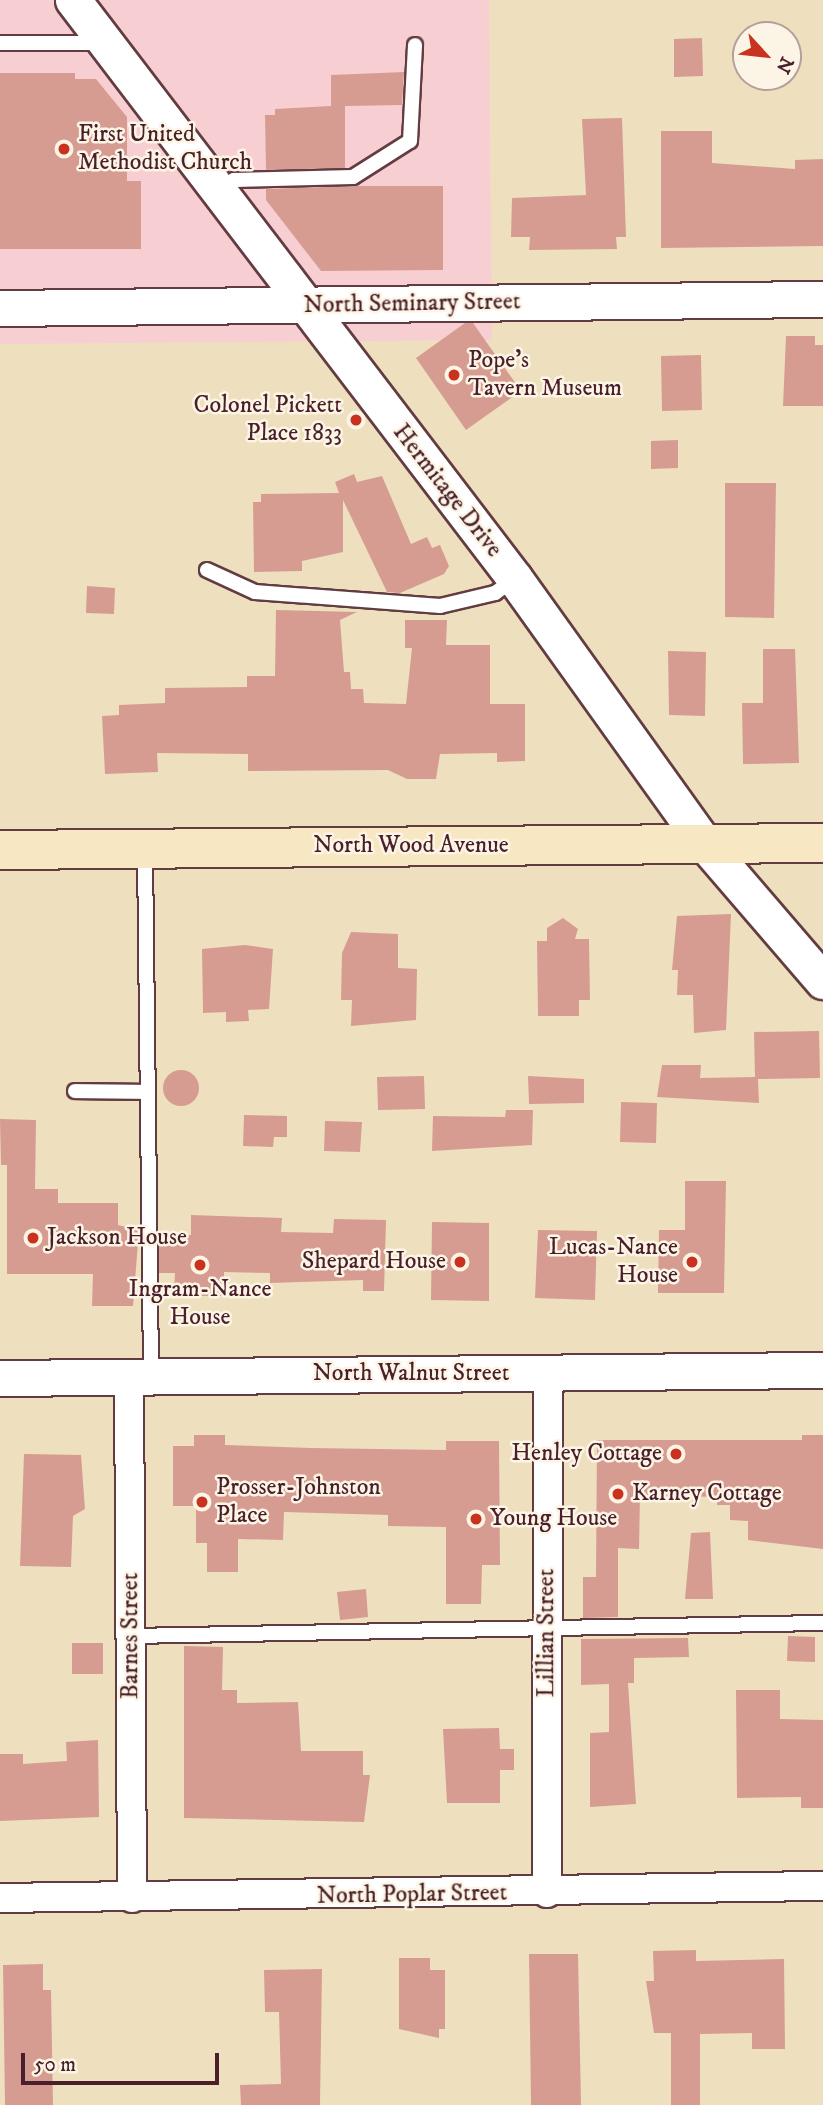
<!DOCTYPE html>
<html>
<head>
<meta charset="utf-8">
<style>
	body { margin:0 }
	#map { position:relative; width:823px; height:2105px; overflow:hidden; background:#eee0be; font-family:"IM FELL DW Pica",serif }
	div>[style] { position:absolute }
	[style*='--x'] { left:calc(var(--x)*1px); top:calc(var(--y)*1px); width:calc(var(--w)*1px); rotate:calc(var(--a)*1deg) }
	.built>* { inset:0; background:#f7cfd3 }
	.building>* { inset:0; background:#d69c91 }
	.round { border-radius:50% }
	.roads { filter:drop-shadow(2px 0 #633c41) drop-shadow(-2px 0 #633c41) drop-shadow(0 2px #633c41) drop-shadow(0 -2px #633c41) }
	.service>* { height:14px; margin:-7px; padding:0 7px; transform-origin:7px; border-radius:7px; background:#fff }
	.minor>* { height:28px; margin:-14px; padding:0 14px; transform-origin:14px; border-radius:14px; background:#fff }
	.tertiary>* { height:35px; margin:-17.5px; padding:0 17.5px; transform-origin:17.5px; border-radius:17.5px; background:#fff }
	.secondary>* { height:38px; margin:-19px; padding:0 19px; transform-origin:19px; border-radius:19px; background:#f7e8c3 }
	.dots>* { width:19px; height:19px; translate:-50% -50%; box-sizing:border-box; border:4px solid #fcf5e5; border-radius:50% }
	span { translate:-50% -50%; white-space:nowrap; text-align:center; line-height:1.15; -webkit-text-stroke:5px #fcf5e5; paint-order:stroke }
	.poi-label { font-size:24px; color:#4a1f2b }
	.left { translate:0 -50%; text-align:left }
	.right { translate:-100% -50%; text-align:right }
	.street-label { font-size:24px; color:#4a1f2b }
	.north { position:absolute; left:732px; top:21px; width:70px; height:70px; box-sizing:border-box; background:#fcf5e5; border:2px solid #b59f9b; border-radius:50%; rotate:117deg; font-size:19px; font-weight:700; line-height:28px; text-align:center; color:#4a1f2b }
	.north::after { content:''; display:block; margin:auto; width:24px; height:32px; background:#c8321e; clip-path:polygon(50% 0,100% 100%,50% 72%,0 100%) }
	.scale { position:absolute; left:21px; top:2053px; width:198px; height:32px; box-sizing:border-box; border:4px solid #4a1f2b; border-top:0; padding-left:9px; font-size:21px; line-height:24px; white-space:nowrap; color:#4a1f2b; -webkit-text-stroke:5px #fcf5e5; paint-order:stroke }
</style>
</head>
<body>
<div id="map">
	<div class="built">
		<i style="clip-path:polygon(0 0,489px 0,492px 340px,0 344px)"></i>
	</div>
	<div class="building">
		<i style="clip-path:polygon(702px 38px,703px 76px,674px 77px,674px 39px)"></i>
		<i style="clip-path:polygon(404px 72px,402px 105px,345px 106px,345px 168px,266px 170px,265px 115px,275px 115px,275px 109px,331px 106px,331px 75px)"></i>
		<i style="clip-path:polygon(0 73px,75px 73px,75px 79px,96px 79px,127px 117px,127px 181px,141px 181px,141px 249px,0 249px)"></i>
		<i style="clip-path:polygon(622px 118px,626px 237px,616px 237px,617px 249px,529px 250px,530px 237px,511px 237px,512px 198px,586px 195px,582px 119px)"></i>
		<i style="clip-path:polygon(661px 131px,712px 131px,712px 163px,795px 169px,795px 160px,823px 159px,823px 246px,661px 248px)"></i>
		<i style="clip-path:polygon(355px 186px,443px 186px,443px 270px,321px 271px,266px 200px,266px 189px)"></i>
		<i style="clip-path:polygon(465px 323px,473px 323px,521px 391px,466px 430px,416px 358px)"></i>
		<i style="clip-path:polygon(786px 336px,815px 336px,815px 345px,823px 345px,823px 406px,783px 406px)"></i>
		<i style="clip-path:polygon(701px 355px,702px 410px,662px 411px,661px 356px)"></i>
		<i style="clip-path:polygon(678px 440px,678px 468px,651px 469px,651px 441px)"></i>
		<i style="clip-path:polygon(354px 474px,357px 482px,382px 476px,411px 544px,427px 537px,432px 548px,440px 545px,449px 566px,444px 574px,400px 593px,387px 592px,343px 500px,343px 552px,302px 561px,302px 571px,254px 572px,253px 502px,261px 502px,261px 494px,339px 493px,335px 482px)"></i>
		<i style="clip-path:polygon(725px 483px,776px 483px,774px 618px,725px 617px)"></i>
		<i style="clip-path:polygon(87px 586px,115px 588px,114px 614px,86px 613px)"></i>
		<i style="clip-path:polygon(276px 610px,357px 612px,340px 620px,344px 672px,350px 672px,351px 689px,363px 689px,364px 703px,406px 704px,412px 648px,405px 648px,405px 620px,447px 620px,446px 645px,490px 645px,490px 704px,525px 704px,525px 761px,497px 762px,497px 753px,440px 754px,436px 779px,407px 779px,388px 770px,248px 771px,248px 754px,157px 753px,158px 772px,105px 774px,102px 716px,119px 715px,119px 705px,165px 703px,165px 688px,247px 687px,247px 676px,275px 676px)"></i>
		<i style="clip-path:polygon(763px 649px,795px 649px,799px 763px,743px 764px,742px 703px,763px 703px)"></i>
		<i style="clip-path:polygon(668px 651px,706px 652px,705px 716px,669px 715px)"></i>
		<i style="clip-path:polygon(731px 914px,726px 1030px,694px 1033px,693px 995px,677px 995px,678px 970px,672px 970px,677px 916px)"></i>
		<i style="clip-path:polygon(563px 918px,578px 929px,575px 939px,589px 939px,590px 1000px,579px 1000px,579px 1016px,538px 1016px,537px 941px,547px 941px,547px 928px)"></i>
		<i style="clip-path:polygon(351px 932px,398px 934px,398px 968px,417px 969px,416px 1020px,351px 1026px,352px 1000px,341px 1000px,342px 953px)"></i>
		<i style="clip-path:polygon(245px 945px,273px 949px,269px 1009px,248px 1010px,249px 1021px,226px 1022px,226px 1012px,203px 1013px,202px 949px)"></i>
		<i style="clip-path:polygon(819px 1031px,820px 1078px,758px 1079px,759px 1103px,657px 1097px,662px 1065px,701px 1065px,700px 1078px,755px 1077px,754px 1032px)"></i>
		<i class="round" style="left:163px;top:1070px;width:36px;height:36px"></i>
		<i style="clip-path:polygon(424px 1076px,425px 1109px,378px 1110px,377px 1077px)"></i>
		<i style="clip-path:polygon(528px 1076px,584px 1079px,584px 1103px,529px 1104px)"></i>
		<i style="clip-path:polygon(621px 1102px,657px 1103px,656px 1143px,620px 1142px)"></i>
		<i style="clip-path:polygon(506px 1110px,533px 1110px,532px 1145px,432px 1151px,433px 1116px,505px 1117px)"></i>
		<i style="clip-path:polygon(244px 1115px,287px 1116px,287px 1137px,274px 1137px,273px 1147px,243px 1146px)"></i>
		<i style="clip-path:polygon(0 1119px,36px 1120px,35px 1189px,58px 1189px,58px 1203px,118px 1203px,118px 1225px,139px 1230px,133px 1306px,92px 1306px,93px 1274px,7px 1274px,7px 1165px,1px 1165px)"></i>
		<i style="clip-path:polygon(325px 1121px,362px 1122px,360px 1152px,324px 1151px)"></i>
		<i style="clip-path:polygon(685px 1181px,726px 1181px,724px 1293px,658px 1293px,659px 1230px,685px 1230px)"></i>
		<i style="clip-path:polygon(191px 1215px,282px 1218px,281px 1232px,333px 1233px,334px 1219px,386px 1220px,384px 1291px,363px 1291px,363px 1280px,270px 1283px,270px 1273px,224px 1272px,224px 1296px,174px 1296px,175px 1273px,159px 1273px,159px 1235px,191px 1235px)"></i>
		<i style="clip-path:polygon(432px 1222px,489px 1223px,489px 1301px,431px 1300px)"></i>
		<i style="clip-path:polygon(538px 1230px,597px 1231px,595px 1300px,535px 1298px)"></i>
		<i style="clip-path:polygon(194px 1435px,225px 1435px,225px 1445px,311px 1448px,446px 1450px,446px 1441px,499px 1441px,500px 1565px,482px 1565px,481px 1604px,446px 1604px,446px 1527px,388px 1526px,388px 1515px,284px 1512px,283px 1540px,238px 1539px,238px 1572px,207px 1572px,207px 1543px,196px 1543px,196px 1506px,173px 1506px,173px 1446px,194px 1446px)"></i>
		<i style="clip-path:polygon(802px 1435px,823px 1435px,823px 1549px,748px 1540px,748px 1521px,730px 1520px,730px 1505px,717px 1505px,717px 1497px,640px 1495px,639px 1549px,618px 1548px,618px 1617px,583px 1618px,583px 1577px,596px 1577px,597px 1440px,802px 1440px)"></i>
		<i style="clip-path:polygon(24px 1454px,81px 1455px,85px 1509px,73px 1516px,71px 1567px,20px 1566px)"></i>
		<i style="clip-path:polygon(710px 1532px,713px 1599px,685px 1599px,691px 1533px)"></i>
		<i style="clip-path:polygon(366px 1589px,368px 1617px,340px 1620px,337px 1592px)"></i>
		<i style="clip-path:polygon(788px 1636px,815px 1637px,815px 1662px,787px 1661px)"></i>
		<i style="clip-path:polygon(688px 1638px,689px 1657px,634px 1658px,634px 1683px,628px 1683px,636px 1804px,590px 1807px,590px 1733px,609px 1732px,609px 1684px,581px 1685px,581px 1639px)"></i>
		<i style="clip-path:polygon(72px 1643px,103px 1643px,103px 1674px,72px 1674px)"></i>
		<i style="clip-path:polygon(184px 1646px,223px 1647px,222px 1690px,237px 1690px,237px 1703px,298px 1702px,301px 1751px,363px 1751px,363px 1775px,370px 1775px,364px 1822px,184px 1818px)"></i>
		<i style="clip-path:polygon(736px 1690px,780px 1690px,780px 1719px,823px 1720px,823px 1808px,801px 1808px,801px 1797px,737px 1798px)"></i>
		<i style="clip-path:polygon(499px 1728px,500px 1749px,514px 1749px,514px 1770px,500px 1770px,500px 1803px,447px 1803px,443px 1729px)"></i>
		<i style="clip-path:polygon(98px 1740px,99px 1817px,0 1821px,0 1754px,23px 1754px,23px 1764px,67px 1761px,66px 1742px)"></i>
		<i style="clip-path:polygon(696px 1950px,696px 1961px,784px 1959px,785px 2049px,752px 2049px,752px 2033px,700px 2034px,700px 2105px,671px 2105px,671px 2033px,654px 2033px,646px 1981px,654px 1981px,653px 1951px)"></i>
		<i style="clip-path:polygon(529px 1954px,578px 1954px,581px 2105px,531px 2105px)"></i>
		<i style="clip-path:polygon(399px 1958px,430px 1958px,430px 1970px,445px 1970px,445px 2029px,439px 2029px,439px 2038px,399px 2029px)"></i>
		<i style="clip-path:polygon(43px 1964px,43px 1990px,51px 1990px,53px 2105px,5px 2105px,3px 1965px)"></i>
		<i style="clip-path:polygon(322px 1969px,320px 2105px,241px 2105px,240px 2085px,281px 2084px,279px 2012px,265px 2012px,264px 1970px)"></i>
	</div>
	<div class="roads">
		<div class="service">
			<i style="--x:0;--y:43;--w:101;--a:0"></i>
			<i style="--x:218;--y:192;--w:20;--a:-37"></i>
			<i style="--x:234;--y:180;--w:119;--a:-1.4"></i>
			<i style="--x:353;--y:177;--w:67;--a:-32.3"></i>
			<i style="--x:410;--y:141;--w:96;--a:-87"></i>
			<i style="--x:207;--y:570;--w:53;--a:24.6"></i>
			<i style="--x:255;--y:592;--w:186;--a:4.3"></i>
			<i style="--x:440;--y:606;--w:57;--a:-13.3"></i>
			<i style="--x:495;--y:593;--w:24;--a:-35"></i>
			<i style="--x:145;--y:851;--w:524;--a:89.34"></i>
			<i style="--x:75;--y:1091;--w:73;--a:0.8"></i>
			<i style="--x:131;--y:1636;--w:692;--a:-1.08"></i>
		</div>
		<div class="minor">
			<i style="--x:129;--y:1375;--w:523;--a:89.67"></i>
			<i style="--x:547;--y:1893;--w:520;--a:-89.89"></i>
			<i style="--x:0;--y:1898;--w:823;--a:-0.84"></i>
		</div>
		<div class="tertiary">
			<i style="--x:73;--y:0;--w:728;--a:52.64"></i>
			<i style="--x:515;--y:579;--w:326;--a:54.4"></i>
			<i style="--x:705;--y:844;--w:181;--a:49.3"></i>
			<i style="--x:0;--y:308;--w:823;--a:-0.63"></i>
			<i style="--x:0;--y:1378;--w:823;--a:-0.56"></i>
		</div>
		<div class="secondary">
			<i style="--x:0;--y:850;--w:823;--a:-0.49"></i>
		</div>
	</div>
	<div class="dots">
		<i style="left:64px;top:149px;background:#c8321e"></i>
		<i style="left:454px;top:375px;background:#c8321e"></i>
		<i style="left:356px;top:420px;background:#c8321e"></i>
		<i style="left:33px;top:1238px;background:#c8321e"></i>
		<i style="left:460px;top:1262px;background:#c8321e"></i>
		<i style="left:692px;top:1262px;background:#c8321e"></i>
		<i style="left:200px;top:1265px;background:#c8321e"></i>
		<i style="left:676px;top:1454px;background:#c8321e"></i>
		<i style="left:618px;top:1494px;background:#c8321e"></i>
		<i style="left:202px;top:1502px;background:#c8321e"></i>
		<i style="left:476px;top:1519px;background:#c8321e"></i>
	</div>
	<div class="poi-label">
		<span class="left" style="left:78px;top:149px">First United<br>Methodist Church</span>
		<span class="left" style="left:468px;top:375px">Pope's<br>Tavern Museum</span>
		<span class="right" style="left:342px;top:420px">Colonel Pickett<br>Place 1833</span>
		<span class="left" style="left:47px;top:1238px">Jackson House</span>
		<span class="right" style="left:678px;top:1262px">Lucas-Nance<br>House</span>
		<span class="right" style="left:446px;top:1262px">Shepard House</span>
		<span style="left:200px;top:1304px">Ingram-Nance<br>House</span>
		<span class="right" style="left:662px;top:1454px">Henley Cottage</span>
		<span class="left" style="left:216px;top:1502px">Prosser-Johnston<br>Place</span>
		<span class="left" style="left:632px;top:1494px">Karney Cottage</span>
		<span class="left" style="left:490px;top:1519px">Young House</span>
	</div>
	<div class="street-label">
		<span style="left:412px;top:304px;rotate:-1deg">North Seminary Street</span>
		<span style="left:447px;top:491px;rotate:52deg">Hermitage Drive</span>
		<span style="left:411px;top:846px">North Wood Avenue</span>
		<span style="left:411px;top:1374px">North Walnut Street</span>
		<span style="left:547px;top:1633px;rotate:-90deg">Lillian Street</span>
		<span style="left:131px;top:1636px;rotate:-90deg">Barnes Street</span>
		<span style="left:412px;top:1895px;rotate:-1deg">North Poplar Street</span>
	</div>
	<div class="north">N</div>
	<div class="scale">50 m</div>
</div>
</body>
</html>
